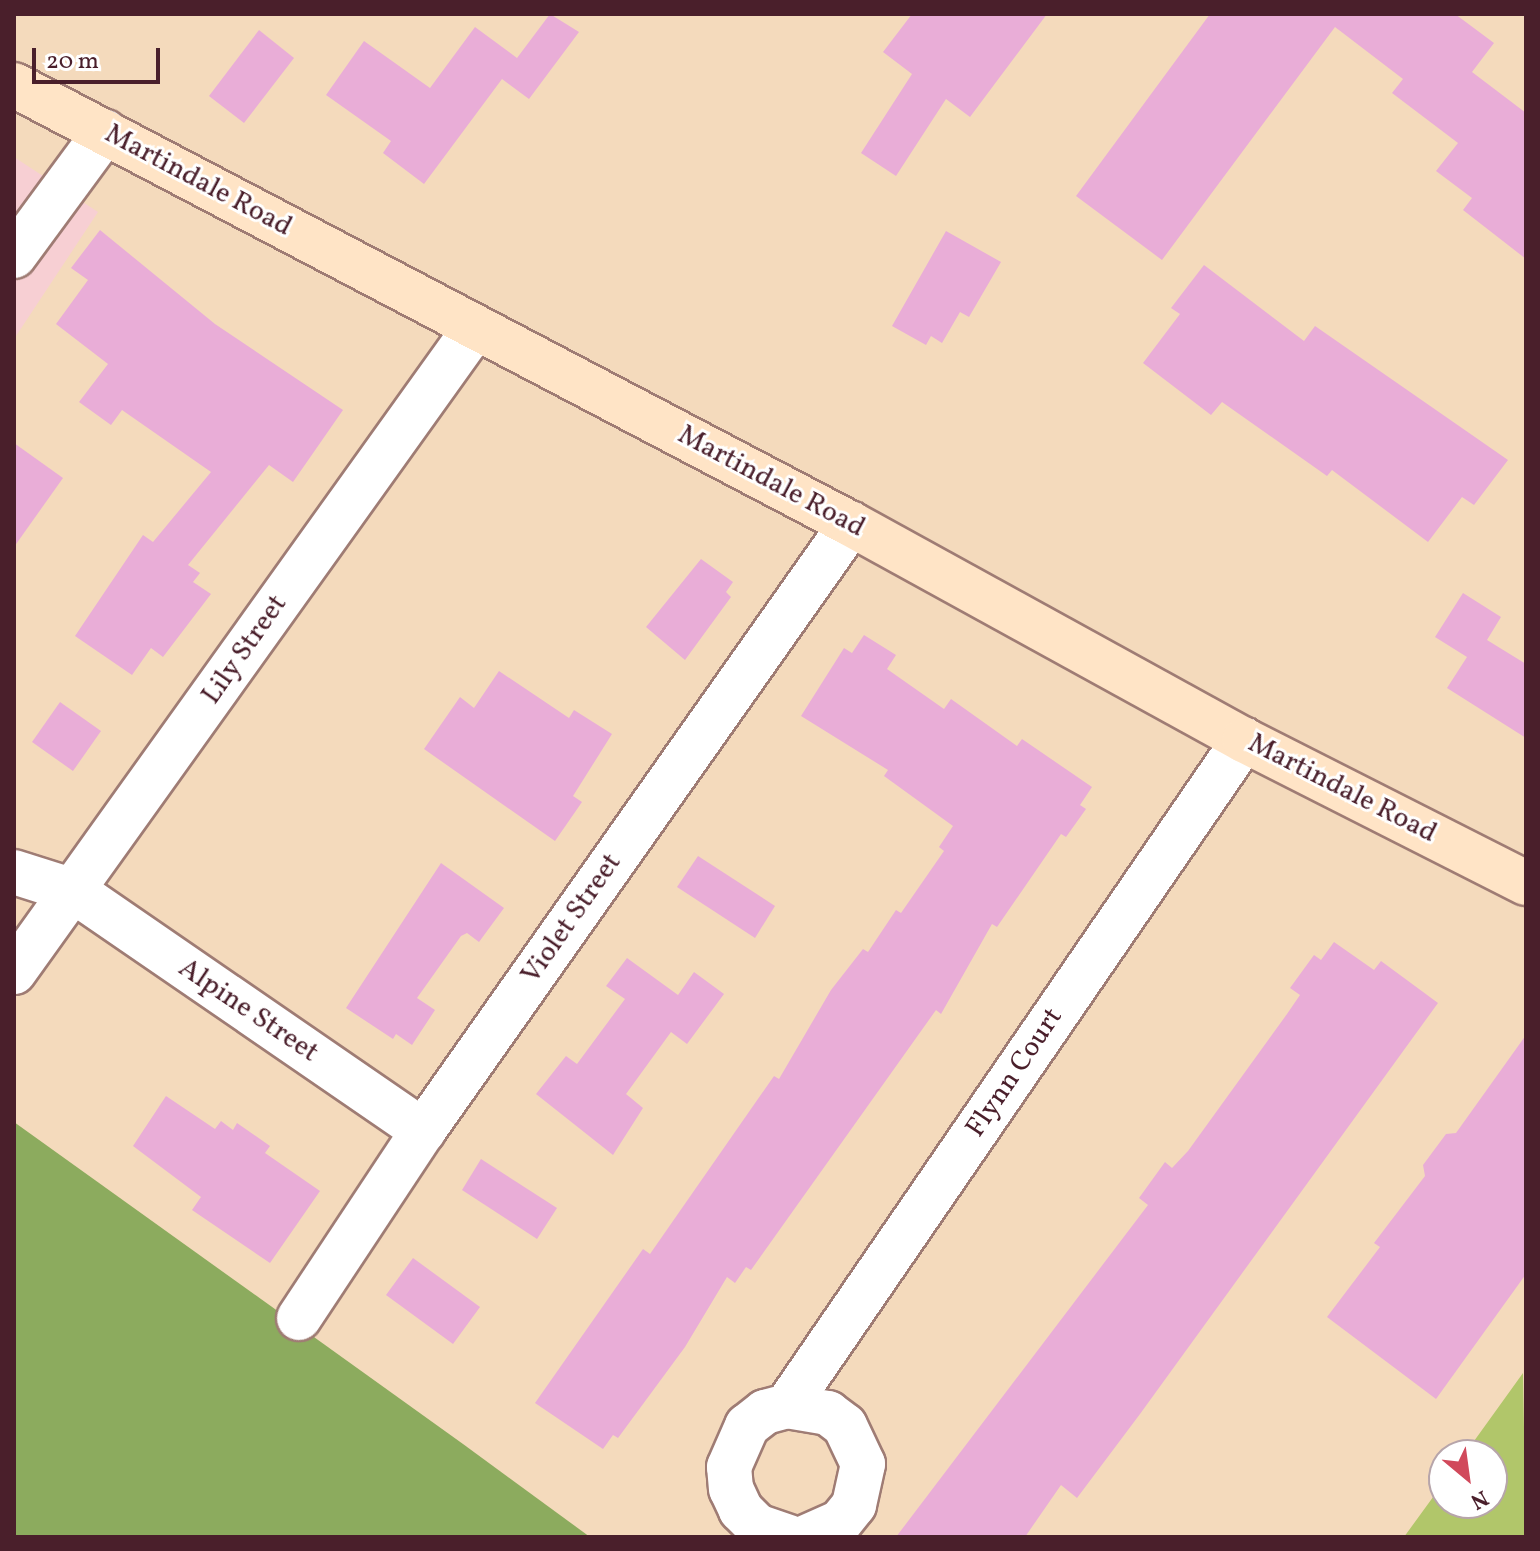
<!DOCTYPE html>
<html>
<head>
<meta charset="utf-8">
<style>
	body { margin:0 }
	#map { position:relative; width:1540px; height:1551px; overflow:hidden; background:#f4dabc; font-family:Vollkorn,serif }
	div>[style] { position:absolute }
	[style*='--x'] { left:calc(var(--x)*1px); top:calc(var(--y)*1px); width:calc(var(--w)*1px); rotate:calc(var(--a)*1deg) }
	.built>* { inset:0; background:#f7cfd3 }
	.green>* { inset:0; background:#b1c66a }
	.forest>* { inset:0; background:#8cab5e }
	.building>* { inset:0; background:#e9add7 }
	.roads { filter:drop-shadow(2px 0 #9f7c74) drop-shadow(-2px 0 #9f7c74) drop-shadow(0 2px #9f7c74) drop-shadow(0 -2px #9f7c74) }
	.minor>* { height:44px; margin:-22px; padding:0 22px; transform-origin:22px; border-radius:22px; background:#fff }
	.secondary>* { height:44px; margin:-22px; padding:0 22px; transform-origin:22px; border-radius:22px; background:#ffe4c6 }
	span { translate:-50% -50%; white-space:nowrap; text-align:center; line-height:1.15; -webkit-text-stroke:6px #fff; paint-order:stroke }
	.street-label { font-size:28px; color:#4a1f2b }
	.frame { position:absolute; inset:0; border:16px solid #4a1f2b; pointer-events:none }
	.north { position:absolute; left:1428px; top:1439px; width:80px; height:80px; box-sizing:border-box; background:#fff; border:2px solid #b7a5aa; border-radius:50%; rotate:151deg; font-size:22px; font-weight:700; line-height:32px; text-align:center; color:#4a1f2b }
	.north::after { content:''; display:block; margin:auto; width:28px; height:36px; background:#d1495b; clip-path:polygon(50% 0,100% 100%,50% 72%,0 100%) }
	.scale { position:absolute; left:32px; top:48px; width:128px; height:36px; box-sizing:border-box; border:4px solid #4a1f2b; border-top:0; padding-left:10px; font-size:24px; line-height:28px; white-space:nowrap; color:#4a1f2b; -webkit-text-stroke:6px #fff; paint-order:stroke }
</style>
</head>
<body>
<div id="map">
	<div class="built">
		<i style="clip-path:polygon(14px 157px,98px 212px,14px 339px)"></i>
	</div>
	<div class="green">
		<i style="clip-path:polygon(1523px 1373px,1526px 1537px,1404px 1537px,1444px 1482px,1444px 1503px,1492px 1503px,1492px 1455px,1464px 1455px)"></i>
	</div>
	<div class="forest">
		<i style="clip-path:polygon(14px 1122px,463px 1444px,590px 1537px,14px 1537px)"></i>
	</div>
	<div class="building">
		<i style="clip-path:polygon(550px 14px,579px 32px,529px 99px,502px 79px,424px 184px,383px 153px,391px 141px,326px 95px,364px 41px,430px 88px,475px 27px,517px 58px)"></i>
		<i style="clip-path:polygon(912px 14px,1047px 14px,970px 117px,946px 99px,896px 176px,861px 153px,912px 74px,883px 52px)"></i>
		<i style="clip-path:polygon(1210px 14px,1455px 14px,1494px 43px,1472px 72px,1526px 113px,1526px 259px,1463px 210px,1472px 198px,1436px 171px,1458px 143px,1392px 93px,1403px 79px,1335px 27px,1162px 260px,1076px 196px)"></i>
		<i style="clip-path:polygon(259px 30px,294px 58px,244px 123px,209px 96px)"></i>
		<i style="clip-path:polygon(100px 230px,215px 324px,343px 410px,293px 482px,269px 465px,188px 565px,200px 573px,193px 582px,211px 594px,163px 657px,151px 648px,132px 675px,75px 636px,143px 535px,153px 542px,211px 472px,122px 410px,111px 425px,79px 402px,108px 364px,56px 324px,88px 280px,71px 268px)"></i>
		<i style="clip-path:polygon(946px 231px,1001px 262px,969px 317px,960px 312px,942px 343px,931px 336px,926px 345px,892px 326px)"></i>
		<i style="clip-path:polygon(1204px 265px,1304px 341px,1315px 326px,1508px 460px,1474px 505px,1462px 497px,1428px 542px,1332px 470px,1327px 476px,1222px 402px,1211px 415px,1143px 363px,1180px 314px,1171px 308px)"></i>
		<i style="clip-path:polygon(14px 443px,63px 478px,14px 547px)"></i>
		<i style="clip-path:polygon(701px 559px,733px 582px,726px 592px,731px 597px,685px 660px,646px 627px)"></i>
		<i style="clip-path:polygon(1463px 593px,1501px 617px,1487px 640px,1526px 664px,1526px 738px,1447px 688px,1467px 657px,1435px 637px)"></i>
		<i style="clip-path:polygon(864px 635px,896px 655px,887px 669px,944px 709px,951px 699px,1017px 746px,1022px 739px,1092px 787px,1080px 805px,1086px 809px,1066px 837px,1061px 834px,997px 927px,992px 924px,941px 1014px,936px 1010px,751px 1270px,746px 1267px,735px 1283px,727px 1277px,685px 1347px,618px 1438px,613px 1435px,603px 1449px,535px 1403px,643px 1249px,650px 1254px,774px 1076px,779px 1079px,831px 990px,863px 949px,868px 952px,896px 910px,901px 913px,944px 851px,939px 847px,953px 826px,884px 776px,888px 770px,801px 716px,844px 648px,852px 653px)"></i>
		<i style="clip-path:polygon(499px 671px,569px 718px,574px 710px,612px 734px,573px 796px,582px 802px,555px 841px,424px 749px,460px 697px,474px 708px)"></i>
		<i style="clip-path:polygon(60px 702px,101px 731px,73px 771px,32px 742px)"></i>
		<i style="clip-path:polygon(698px 856px,775px 906px,755px 938px,677px 887px)"></i>
		<i style="clip-path:polygon(441px 863px,504px 908px,479px 942px,467px 933px,461px 936px,417px 998px,435px 1010px,412px 1045px,396px 1034px,393px 1039px,346px 1008px)"></i>
		<i style="clip-path:polygon(1334px 942px,1374px 970px,1381px 961px,1438px 1003px,1140px 1414px,1077px 1498px,1061px 1485px,1025px 1537px,896px 1537px,1148px 1205px,1139px 1198px,1165px 1162px,1172px 1168px,1188px 1151px,1287px 1014px,1300px 995px,1290px 988px,1314px 955px,1321px 960px)"></i>
		<i style="clip-path:polygon(627px 958px,678px 995px,694px 972px,724px 994px,687px 1044px,671px 1032px,626px 1094px,643px 1108px,613px 1155px,536px 1094px,566px 1056px,577px 1064px,625px 999px,606px 986px)"></i>
		<i style="clip-path:polygon(1526px 1035px,1526px 1274px,1436px 1399px,1327px 1317px,1380px 1247px,1374px 1243px,1425px 1176px,1423px 1165px,1446px 1134px,1456px 1133px)"></i>
		<i style="clip-path:polygon(166px 1096px,215px 1129px,221px 1121px,233px 1130px,237px 1123px,270px 1146px,265px 1153px,320px 1191px,270px 1263px,192px 1210px,201px 1197px,133px 1146px)"></i>
		<i style="clip-path:polygon(481px 1159px,557px 1208px,537px 1239px,462px 1190px)"></i>
		<i style="clip-path:polygon(413px 1258px,480px 1307px,453px 1344px,386px 1295px)"></i>
	</div>
	<div class="roads">
		<div class="minor">
			<i style="--x:14;--y:256;--w:154;--a:-53.7"></i>
			<i style="--x:14;--y:872;--w:63;--a:17.6"></i>
			<i style="--x:74;--y:891;--w:424;--a:34.5"></i>
			<i style="--x:14;--y:972;--w:792;--a:-54.4"></i>
			<i style="--x:299;--y:1318;--w:224;--a:-56.5"></i>
			<i style="--x:423;--y:1131;--w:743;--a:-54.81"></i>
			<i style="--x:787;--y:1406;--w:808;--a:-55.54"></i>
			<i style="--x:789;--y:1537;--w:34;--a:-161"></i>
			<i style="--x:757;--y:1526;--w:23;--a:-135"></i>
			<i style="--x:741;--y:1510;--w:23;--a:-115"></i>
			<i style="--x:731;--y:1489;--w:22;--a:-95"></i>
			<i style="--x:729;--y:1467;--w:45;--a:-66.3"></i>
			<i style="--x:747;--y:1426;--w:23;--a:-38"></i>
			<i style="--x:765;--y:1412;--w:23;--a:-15"></i>
			<i style="--x:787;--y:1406;--w:42;--a:9.7"></i>
			<i style="--x:828;--y:1413;--w:21;--a:37"></i>
			<i style="--x:845;--y:1426;--w:42;--a:64.7"></i>
			<i style="--x:863;--y:1464;--w:42;--a:102.4"></i>
			<i style="--x:854;--y:1505;--w:22;--a:129"></i>
			<i style="--x:840;--y:1522;--w:37;--a:156"></i>
		</div>
		<div class="secondary">
			<i style="--x:14;--y:85;--w:945;--a:27.68"></i>
			<i style="--x:851;--y:524;--w:448;--a:28.8"></i>
			<i style="--x:1244;--y:740;--w:316;--a:26.9"></i>
		</div>
	</div>
	<div class="street-label">
		<span style="left:198px;top:181px;rotate:28deg">Martindale Road</span>
		<span style="left:771px;top:482px;rotate:28deg">Martindale Road</span>
		<span style="left:245px;top:650px;rotate:-55deg">Lily Street</span>
		<span style="left:1342px;top:789px;rotate:27deg">Martindale Road</span>
		<span style="left:572px;top:919px;rotate:-55deg">Violet Street</span>
		<span style="left:248px;top:1011px;rotate:34deg">Alpine Street</span>
		<span style="left:1015px;top:1073px;rotate:-56deg">Flynn Court</span>
	</div>
	<div class="frame"></div>
	<div class="north">N</div>
	<div class="scale">20 m</div>
</div>
</body>
</html>
